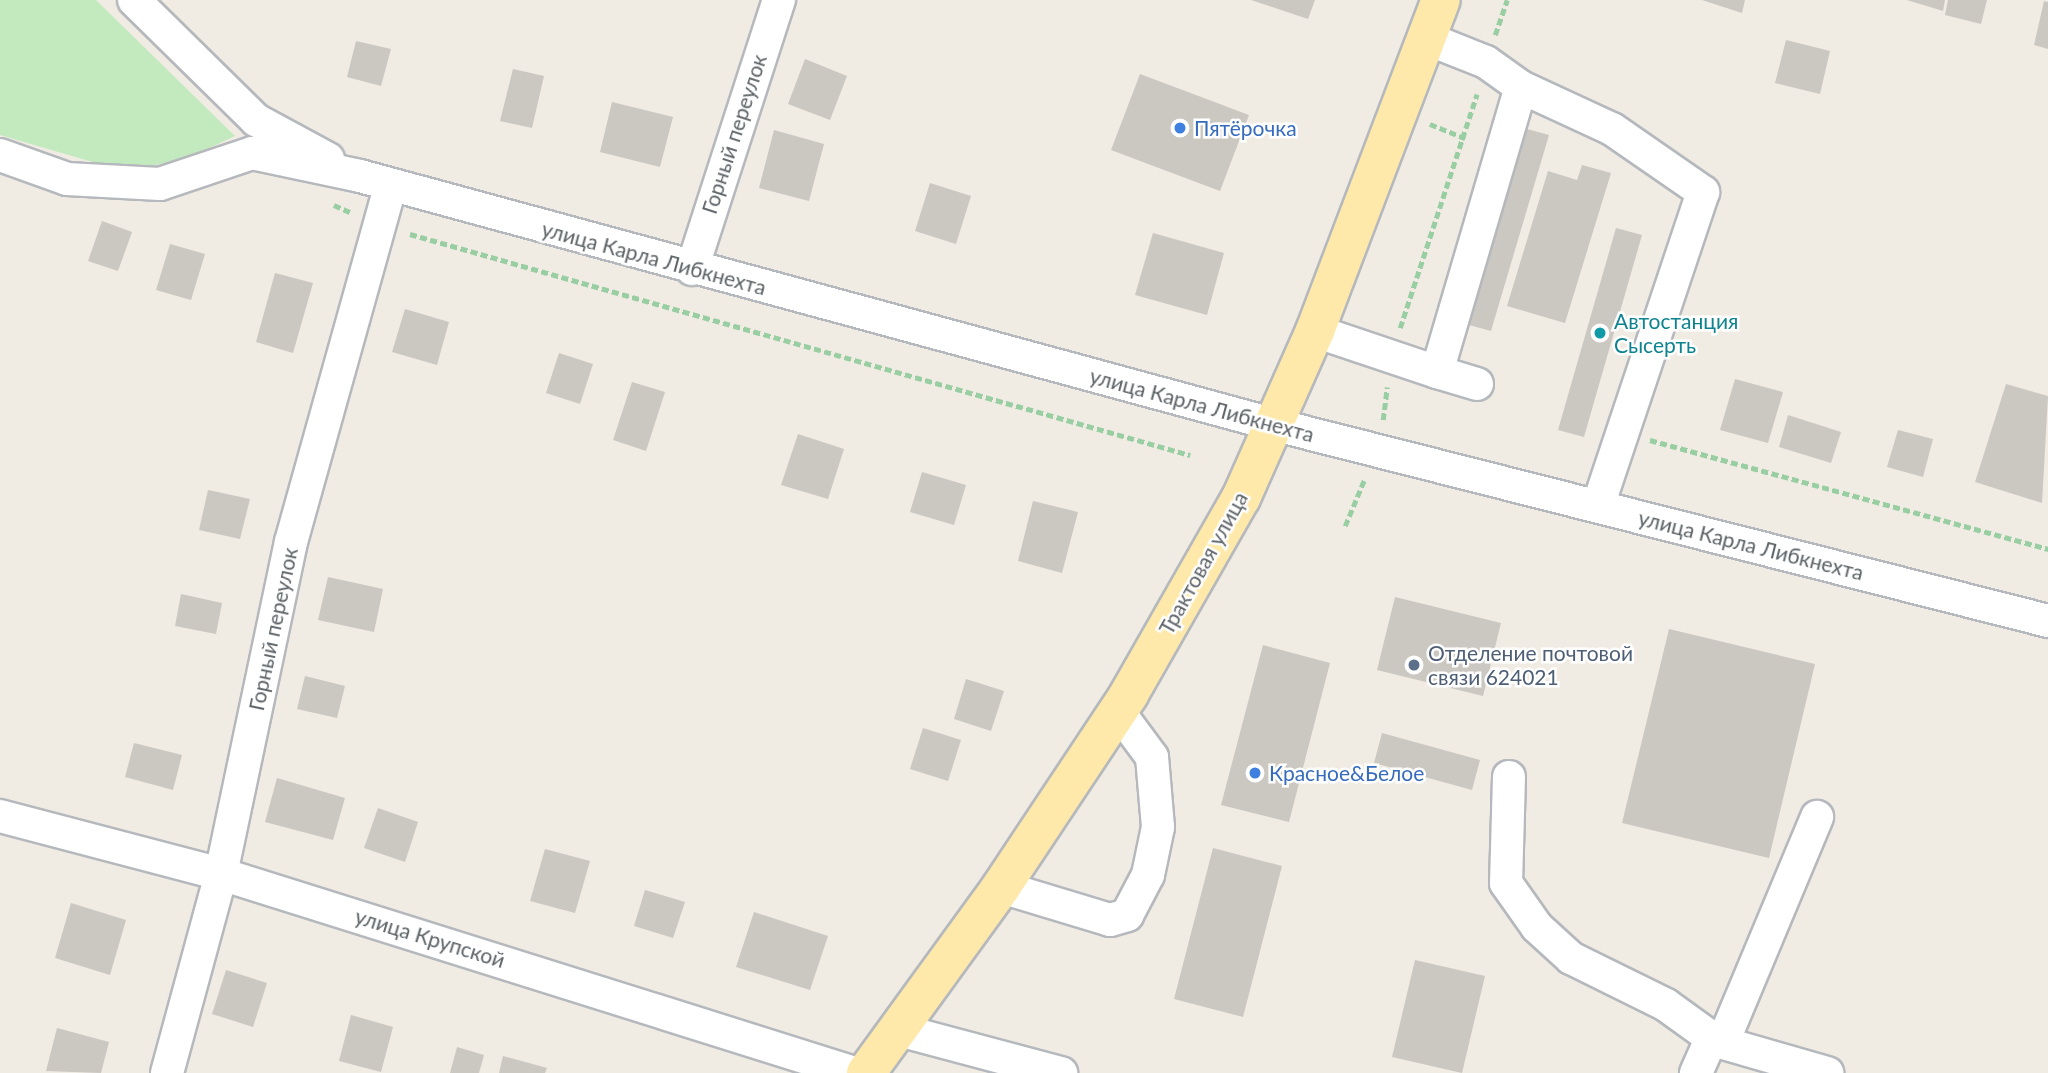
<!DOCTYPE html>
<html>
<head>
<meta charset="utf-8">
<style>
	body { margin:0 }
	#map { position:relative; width:2048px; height:1073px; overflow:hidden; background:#f0ece4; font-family:Lato,sans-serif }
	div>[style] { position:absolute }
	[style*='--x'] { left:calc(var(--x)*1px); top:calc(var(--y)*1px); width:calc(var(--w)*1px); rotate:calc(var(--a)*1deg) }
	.green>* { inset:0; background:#c3eabf }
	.building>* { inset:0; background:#cbc7c1 }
	.path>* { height:4.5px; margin-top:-2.25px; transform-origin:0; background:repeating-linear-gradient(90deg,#99cea3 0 7px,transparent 0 10.5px) }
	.roads { filter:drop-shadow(2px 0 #b5b8bc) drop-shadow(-2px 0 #b5b8bc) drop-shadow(0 2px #b5b8bc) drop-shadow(0 -2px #b5b8bc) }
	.minor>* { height:32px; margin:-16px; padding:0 16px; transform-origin:16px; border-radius:16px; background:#fff }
	.major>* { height:38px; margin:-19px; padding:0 19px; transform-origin:19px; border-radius:19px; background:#ffe9aa }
	.dots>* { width:19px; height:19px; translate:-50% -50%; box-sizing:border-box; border:4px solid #fff; border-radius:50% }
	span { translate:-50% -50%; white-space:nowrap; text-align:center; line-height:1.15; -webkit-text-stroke:5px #fff; paint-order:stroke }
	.shop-label { font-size:21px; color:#366cbe }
	.left { translate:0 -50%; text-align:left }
	.street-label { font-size:21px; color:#5c6266 }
	.culture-label { font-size:21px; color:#0d838f }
	.service-label { font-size:21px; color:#4e5e75 }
</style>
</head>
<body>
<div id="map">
	<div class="green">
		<i style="clip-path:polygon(0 0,96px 0,235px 136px,182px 161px,120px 170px,0 135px)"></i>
	</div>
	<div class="building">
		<i style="clip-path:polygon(1251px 0,1315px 0,1308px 19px)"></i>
		<i style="clip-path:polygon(1702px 0,1745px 0,1742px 13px)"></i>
		<i style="clip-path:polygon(1907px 0,1945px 0,1943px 11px)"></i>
		<i style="clip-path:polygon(1948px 0,1987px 0,1981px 24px,1945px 15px)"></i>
		<i style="clip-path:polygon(2044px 1px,2048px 2px,2048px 49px,2034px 45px)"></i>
		<i style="clip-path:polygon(1786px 40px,1830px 51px,1820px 94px,1775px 83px)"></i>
		<i style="clip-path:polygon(356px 41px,391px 49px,381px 86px,347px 77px)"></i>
		<i style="clip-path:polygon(805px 59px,847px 76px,830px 120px,788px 104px)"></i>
		<i style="clip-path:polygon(513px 69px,544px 76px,532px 128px,500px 121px)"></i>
		<i style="clip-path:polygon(1140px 74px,1249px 115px,1220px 191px,1111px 150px)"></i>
		<i style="clip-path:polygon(612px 102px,673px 117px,660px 167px,600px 152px)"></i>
		<i style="clip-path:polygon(1527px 129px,1549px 135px,1491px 331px,1469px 325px)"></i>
		<i style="clip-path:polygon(774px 130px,824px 144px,809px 201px,759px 188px)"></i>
		<i style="clip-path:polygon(1582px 165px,1611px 173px,1565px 323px,1507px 306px,1548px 171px,1577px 180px)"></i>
		<i style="clip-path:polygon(930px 183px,971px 196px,956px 244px,915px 231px)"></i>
		<i style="clip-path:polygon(102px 221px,132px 232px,118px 271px,88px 261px)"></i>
		<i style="clip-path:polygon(1616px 228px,1642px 235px,1584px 437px,1558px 430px)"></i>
		<i style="clip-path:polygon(1153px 233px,1224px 253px,1207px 315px,1135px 295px)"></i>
		<i style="clip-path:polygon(170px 244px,205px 254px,191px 300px,156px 290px)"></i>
		<i style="clip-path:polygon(275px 273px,313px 283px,293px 353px,256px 342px)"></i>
		<i style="clip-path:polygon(405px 309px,449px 322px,437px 365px,392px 352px)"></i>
		<i style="clip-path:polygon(559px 353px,593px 364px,580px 404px,546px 393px)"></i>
		<i style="clip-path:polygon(1735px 379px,1783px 392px,1768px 443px,1720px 430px)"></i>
		<i style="clip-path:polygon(632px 382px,665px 392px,646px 451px,613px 440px)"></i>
		<i style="clip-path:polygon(2006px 384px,2048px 396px,2042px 503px,1975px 482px)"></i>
		<i style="clip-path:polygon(1788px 415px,1841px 432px,1831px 463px,1779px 447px)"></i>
		<i style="clip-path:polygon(1898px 430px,1933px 439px,1923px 477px,1887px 467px)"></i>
		<i style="clip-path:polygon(798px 434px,844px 449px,828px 499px,781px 485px)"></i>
		<i style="clip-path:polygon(922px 472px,966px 485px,954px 525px,910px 512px)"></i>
		<i style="clip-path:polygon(208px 490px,250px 499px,240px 539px,199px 530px)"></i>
		<i style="clip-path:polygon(1033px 501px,1078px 512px,1062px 573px,1018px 561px)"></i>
		<i style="clip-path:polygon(328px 577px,383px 589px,374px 632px,318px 620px)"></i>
		<i style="clip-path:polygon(181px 594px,222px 603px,216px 634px,175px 626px)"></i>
		<i style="clip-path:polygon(1395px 597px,1501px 623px,1483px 696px,1377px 670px)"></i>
		<i style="clip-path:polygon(1669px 629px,1815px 664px,1769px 858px,1622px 823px)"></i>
		<i style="clip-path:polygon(1263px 645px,1330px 663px,1289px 822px,1221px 805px)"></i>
		<i style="clip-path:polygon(305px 676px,345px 686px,337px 718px,297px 709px)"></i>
		<i style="clip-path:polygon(966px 679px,1004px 691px,991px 731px,954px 719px)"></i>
		<i style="clip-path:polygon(923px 728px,961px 740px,948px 781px,910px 769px)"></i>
		<i style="clip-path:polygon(1382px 733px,1480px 760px,1472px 790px,1374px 763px)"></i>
		<i style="clip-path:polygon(134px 743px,182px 755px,173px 790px,125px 777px)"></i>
		<i style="clip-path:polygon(277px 778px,345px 798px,333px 840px,265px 822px)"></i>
		<i style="clip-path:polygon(378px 808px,418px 822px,405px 862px,364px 848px)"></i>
		<i style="clip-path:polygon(1213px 848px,1282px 866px,1243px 1017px,1174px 999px)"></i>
		<i style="clip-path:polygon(545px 849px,590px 861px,575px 913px,530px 901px)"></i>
		<i style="clip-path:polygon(645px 890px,685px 902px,673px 938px,634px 926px)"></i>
		<i style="clip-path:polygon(71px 903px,126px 920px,110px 975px,55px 958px)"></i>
		<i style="clip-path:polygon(754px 912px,828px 936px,810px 990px,736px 967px)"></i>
		<i style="clip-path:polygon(1415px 960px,1485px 976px,1462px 1073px,1392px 1057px)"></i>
		<i style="clip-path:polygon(226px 970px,267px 983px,253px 1027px,212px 1014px)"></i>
		<i style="clip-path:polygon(351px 1015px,393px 1027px,381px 1072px,339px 1061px)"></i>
		<i style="clip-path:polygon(57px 1028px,109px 1042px,101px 1073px,46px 1071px)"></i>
		<i style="clip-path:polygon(457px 1047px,484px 1055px,479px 1073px,450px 1073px)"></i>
		<i style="clip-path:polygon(503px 1056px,547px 1068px,545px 1073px,499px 1073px)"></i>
	</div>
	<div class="path">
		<i style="--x:1495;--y:35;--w:37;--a:-71"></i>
		<i style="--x:1430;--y:124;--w:38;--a:22"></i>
		<i style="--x:334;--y:205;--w:20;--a:24"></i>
		<i style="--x:410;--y:234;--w:811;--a:15.82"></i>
		<i style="--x:1400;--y:328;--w:246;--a:-71.8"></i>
		<i style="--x:1383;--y:420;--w:33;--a:-83"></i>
		<i style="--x:1650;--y:440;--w:413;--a:15.3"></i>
		<i style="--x:1345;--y:526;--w:52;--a:-67.4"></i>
	</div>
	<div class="roads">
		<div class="minor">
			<i style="--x:134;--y:0;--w:171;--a:44.5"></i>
			<i style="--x:256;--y:120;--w:82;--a:28.4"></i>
			<i style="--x:1428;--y:39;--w:62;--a:21.6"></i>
			<i style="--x:1486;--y:62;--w:43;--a:35.5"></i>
			<i style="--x:0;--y:155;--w:71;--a:19.7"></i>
			<i style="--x:67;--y:179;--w:93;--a:3.1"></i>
			<i style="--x:160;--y:184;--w:97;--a:-18.6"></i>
			<i style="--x:252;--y:153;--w:110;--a:12"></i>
			<i style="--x:360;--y:176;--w:945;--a:15.21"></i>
			<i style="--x:1272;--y:424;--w:801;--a:14.24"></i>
			<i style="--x:692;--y:269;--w:283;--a:-72.1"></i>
			<i style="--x:1315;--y:331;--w:129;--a:18.6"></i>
			<i style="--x:1477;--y:384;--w:42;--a:-163.3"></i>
			<i style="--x:1437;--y:372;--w:297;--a:-73.6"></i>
			<i style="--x:1521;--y:87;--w:100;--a:24.8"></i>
			<i style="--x:1612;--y:129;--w:111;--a:34.7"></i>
			<i style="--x:1703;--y:192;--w:331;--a:108.5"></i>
			<i style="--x:1509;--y:777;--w:106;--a:91.6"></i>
			<i style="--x:1506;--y:883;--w:54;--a:54.8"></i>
			<i style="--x:1537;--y:927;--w:46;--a:42.4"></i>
			<i style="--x:1571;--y:958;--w:106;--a:26.3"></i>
			<i style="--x:1666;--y:1005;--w:62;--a:35.8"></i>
			<i style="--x:1716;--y:1041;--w:116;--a:16.1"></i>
			<i style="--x:0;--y:816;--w:228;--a:14.7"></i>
			<i style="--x:221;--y:874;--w:664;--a:17.43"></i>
			<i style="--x:1001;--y:887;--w:114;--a:16.8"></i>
			<i style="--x:1110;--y:920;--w:18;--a:-16"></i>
			<i style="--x:1127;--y:915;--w:45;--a:-62.3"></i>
			<i style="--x:1148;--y:875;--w:49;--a:-78.2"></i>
			<i style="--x:1158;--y:827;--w:70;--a:-94.9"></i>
			<i style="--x:1152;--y:757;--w:57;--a:-126.5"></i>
			<i style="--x:899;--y:1030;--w:168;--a:14.9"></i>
			<i style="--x:167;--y:1073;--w:206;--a:-74.8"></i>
			<i style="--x:221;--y:874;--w:339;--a:-78.1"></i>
			<i style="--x:291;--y:542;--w:369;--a:-74.4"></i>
			<i style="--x:1696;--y:1073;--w:30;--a:-66"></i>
			<i style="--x:1708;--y:1046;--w:26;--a:-39"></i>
			<i style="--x:1728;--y:1030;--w:231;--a:-67.3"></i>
		</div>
		<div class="major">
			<i style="--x:866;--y:1073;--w:230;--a:-54"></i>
			<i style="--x:1001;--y:887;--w:232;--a:-56.4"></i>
			<i style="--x:1129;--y:694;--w:226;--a:-60.3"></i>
			<i style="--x:1241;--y:498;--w:183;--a:-66.1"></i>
			<i style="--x:1315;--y:331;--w:354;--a:-69.2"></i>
		</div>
	</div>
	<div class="dots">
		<i style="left:1180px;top:128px;background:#3f7fe0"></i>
		<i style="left:1600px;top:333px;background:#0f9aa8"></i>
		<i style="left:1414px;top:665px;background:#5c6f8a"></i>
		<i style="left:1255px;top:773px;background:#3f7fe0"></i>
	</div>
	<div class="shop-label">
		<span class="left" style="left:1194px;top:128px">Пятёрочка</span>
		<span class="left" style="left:1269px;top:773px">Красное&amp;Белое</span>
	</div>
	<div class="street-label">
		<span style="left:734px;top:134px;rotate:-72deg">Горный переулок</span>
		<span style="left:654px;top:258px;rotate:15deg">улица Карла Либкнехта</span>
		<span style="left:1202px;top:405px;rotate:15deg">улица Карла Либкнехта</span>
		<span style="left:1751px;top:545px;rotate:14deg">улица Карла Либкнехта</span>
		<span style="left:1203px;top:563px;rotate:-61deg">Трактовая улица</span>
		<span style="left:273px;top:629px;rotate:-78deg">Горный переулок</span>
		<span style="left:430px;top:938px;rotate:17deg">улица Крупской</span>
	</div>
	<div class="culture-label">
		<span class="left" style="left:1614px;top:333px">Автостанция<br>Сысерть</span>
	</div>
	<div class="service-label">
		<span class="left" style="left:1428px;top:665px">Отделение почтовой<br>связи 624021</span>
	</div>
</div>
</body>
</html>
